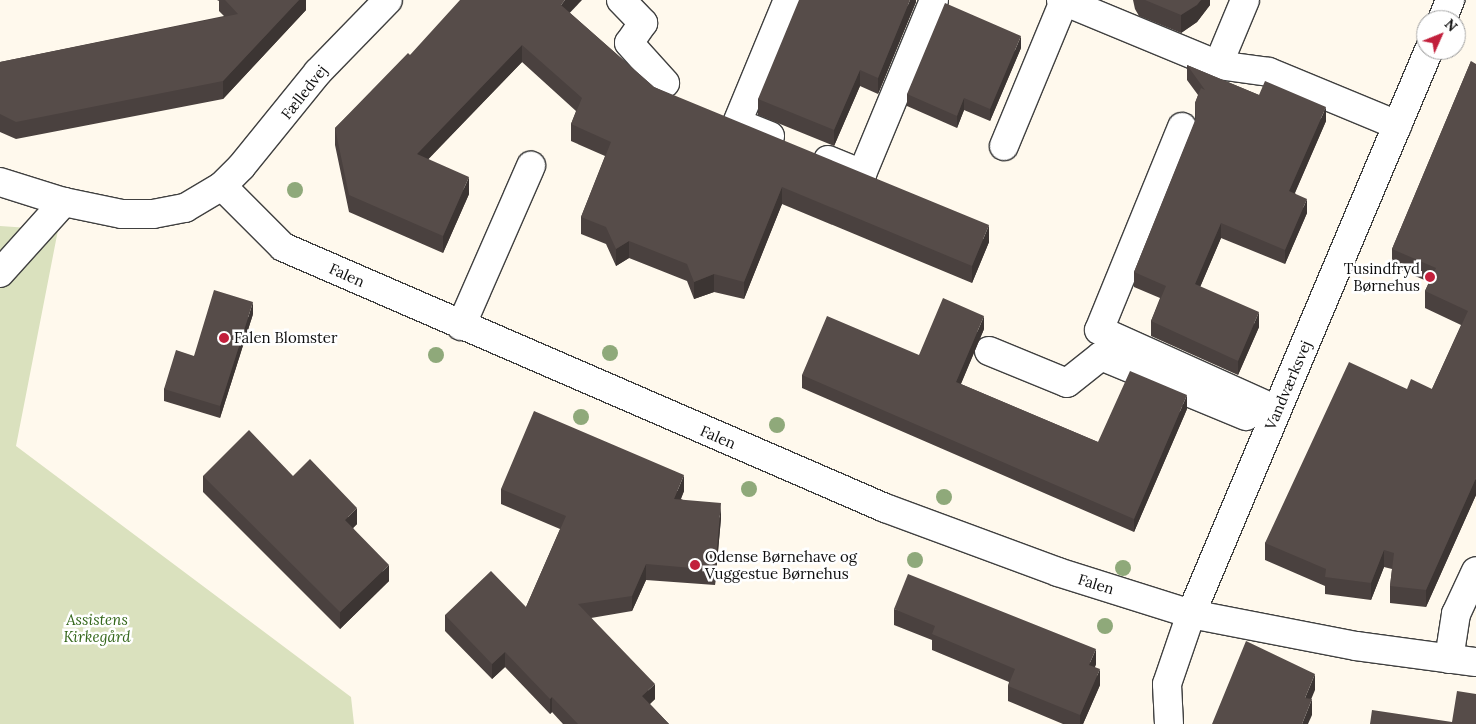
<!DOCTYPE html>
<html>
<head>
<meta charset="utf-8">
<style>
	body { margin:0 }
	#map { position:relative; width:1476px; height:724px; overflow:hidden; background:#fff9ed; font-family:Lora,serif }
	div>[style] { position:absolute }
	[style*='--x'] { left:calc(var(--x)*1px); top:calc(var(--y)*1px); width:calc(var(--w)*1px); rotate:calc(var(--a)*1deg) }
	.cemetery>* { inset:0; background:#dae1be }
	.roads { filter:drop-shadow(1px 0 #404040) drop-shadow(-1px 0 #404040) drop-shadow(0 1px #404040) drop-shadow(0 -1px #404040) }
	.minor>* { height:28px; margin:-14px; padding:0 14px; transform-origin:14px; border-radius:14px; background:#fff }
	.trees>* { width:16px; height:16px; margin:-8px; border-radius:50%; background:#8fa97a }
	.wall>* { inset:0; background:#4a413f }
	.shaded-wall>* { inset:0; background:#3c3533 }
	.building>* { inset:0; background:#564c49 }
	.dots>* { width:14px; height:14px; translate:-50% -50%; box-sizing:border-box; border:2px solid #fff; border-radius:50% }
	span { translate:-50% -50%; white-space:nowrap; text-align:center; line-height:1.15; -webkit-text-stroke:5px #fff; paint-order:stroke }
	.street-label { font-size:15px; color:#0d0d0d }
	.poi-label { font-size:15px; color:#0d0d0d }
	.right { translate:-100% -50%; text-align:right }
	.left { translate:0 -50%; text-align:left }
	.park-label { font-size:15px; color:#34671b; font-style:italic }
	.north { position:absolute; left:1416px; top:10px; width:50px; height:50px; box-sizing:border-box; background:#fff; border:1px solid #9e9e9e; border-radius:50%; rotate:46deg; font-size:14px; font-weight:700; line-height:20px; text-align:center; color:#0d0d0d }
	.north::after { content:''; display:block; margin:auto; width:18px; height:22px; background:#c2203c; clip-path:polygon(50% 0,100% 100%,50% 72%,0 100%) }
</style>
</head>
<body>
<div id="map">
	<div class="cemetery">
		<i style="clip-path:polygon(0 226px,58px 230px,16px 446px,351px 697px,354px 724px,0 724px)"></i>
	</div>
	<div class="roads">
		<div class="minor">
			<i style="--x:621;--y:0;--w:32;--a:46"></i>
			<i style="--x:643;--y:23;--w:24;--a:125"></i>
			<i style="--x:629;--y:43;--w:54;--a:48"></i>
			<i style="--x:1061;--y:0;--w:170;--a:22.5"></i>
			<i style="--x:1218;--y:65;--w:51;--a:7.8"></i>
			<i style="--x:1269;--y:72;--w:139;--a:22.5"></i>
			<i style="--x:1442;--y:20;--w:22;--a:-68"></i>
			<i style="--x:1218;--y:65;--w:70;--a:-67.4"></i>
			<i style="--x:1182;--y:127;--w:219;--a:112.2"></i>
			<i style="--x:1099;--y:330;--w:195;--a:24.2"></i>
			<i style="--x:770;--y:136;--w:35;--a:-158"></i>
			<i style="--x:737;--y:123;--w:133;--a:-67.5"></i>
			<i style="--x:1004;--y:146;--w:157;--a:-67.5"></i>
			<i style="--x:828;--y:160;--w:37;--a:22"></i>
			<i style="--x:862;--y:174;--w:188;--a:-67.5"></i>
			<i style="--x:0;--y:182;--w:67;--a:17.4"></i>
			<i style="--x:64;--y:202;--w:59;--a:11.7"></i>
			<i style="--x:122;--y:214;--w:31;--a:0"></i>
			<i style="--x:153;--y:214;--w:33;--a:-11"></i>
			<i style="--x:185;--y:208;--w:43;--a:-30.7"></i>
			<i style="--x:222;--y:186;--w:27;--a:-45"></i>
			<i style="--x:241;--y:167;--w:122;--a:-51"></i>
			<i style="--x:318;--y:72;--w:100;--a:-45.8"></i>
			<i style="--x:222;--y:186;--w:86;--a:45"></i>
			<i style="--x:283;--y:247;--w:656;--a:23.44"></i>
			<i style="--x:885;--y:508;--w:184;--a:20.3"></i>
			<i style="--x:1058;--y:572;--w:139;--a:17.5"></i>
			<i style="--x:1191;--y:614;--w:168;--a:11"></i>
			<i style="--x:1356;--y:646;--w:121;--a:7.6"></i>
			<i style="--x:0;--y:273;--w:96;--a:-48"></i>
			<i style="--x:461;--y:326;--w:175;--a:-66.4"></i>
			<i style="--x:989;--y:351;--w:84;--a:22.3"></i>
			<i style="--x:1067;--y:383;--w:43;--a:-38.5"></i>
			<i style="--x:1101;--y:356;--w:157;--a:22.5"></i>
			<i style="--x:1449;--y:659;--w:46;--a:-81.2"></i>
			<i style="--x:1456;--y:614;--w:47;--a:-65.1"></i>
			<i style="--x:1169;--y:724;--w:40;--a:-92.9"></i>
			<i style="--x:1167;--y:684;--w:74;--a:-71.1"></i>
			<i style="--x:1191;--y:614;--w:612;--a:-67.12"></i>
		</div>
	</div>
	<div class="trees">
		<i style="left:295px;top:190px"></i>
		<i style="left:610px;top:353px"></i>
		<i style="left:436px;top:355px"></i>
		<i style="left:581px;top:417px"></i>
		<i style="left:777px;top:425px"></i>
		<i style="left:749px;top:489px"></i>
		<i style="left:944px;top:497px"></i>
		<i style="left:915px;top:560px"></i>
		<i style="left:1123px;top:568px"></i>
		<i style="left:1105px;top:626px"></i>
	</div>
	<div class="wall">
		<i style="clip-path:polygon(217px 0,306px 0,306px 10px,223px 99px,16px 139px,0 132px,0 62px,224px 16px,219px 11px,219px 1px)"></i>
		<i style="clip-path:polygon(916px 0,916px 2px,878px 94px,860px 86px,834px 146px,758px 115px,758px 99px)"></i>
		<i style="clip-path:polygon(1133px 0,1210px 0,1210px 5px,1197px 22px,1181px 33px,1139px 16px,1135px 9px)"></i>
		<i style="clip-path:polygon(570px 13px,654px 87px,989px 242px,972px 283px,782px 204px,744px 299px,714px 292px,694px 299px,687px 281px,629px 258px,616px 266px,606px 244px,581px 234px,581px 217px,605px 156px,571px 141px,571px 124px,576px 111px,522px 62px,428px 159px,469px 194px,443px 253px,349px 212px,335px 145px,335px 128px,410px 55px)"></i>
		<i style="clip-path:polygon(1021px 48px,990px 121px,964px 110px,957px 128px,907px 106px,907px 94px)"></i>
		<i style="clip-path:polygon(1471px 61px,1476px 495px,1426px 607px,1390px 603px,1390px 586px,1392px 569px,1384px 567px,1371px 600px,1325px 594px,1325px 586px,1265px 560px,1265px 543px,1407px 389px,1432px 389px,1461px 325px,1425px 308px,1425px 291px,1429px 282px,1392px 266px,1392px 249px)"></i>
		<i style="clip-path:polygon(1187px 65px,1259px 95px,1326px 121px,1295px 193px,1307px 213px,1285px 264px,1221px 238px,1200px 287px,1259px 327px,1238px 375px,1151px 336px,1151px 321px,1160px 298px,1134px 287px,1134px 272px,1195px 122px,1195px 103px,1198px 95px,1187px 80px)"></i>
		<i style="clip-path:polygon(253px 314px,220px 418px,164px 401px,164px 389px,194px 356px)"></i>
		<i style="clip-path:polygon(984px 329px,961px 384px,1098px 442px,1187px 409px,1134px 532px,802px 388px,802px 375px,919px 355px)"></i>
		<i style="clip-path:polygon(203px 476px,293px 476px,357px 524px,353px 528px,389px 581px,340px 629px,203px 492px)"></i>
		<i style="clip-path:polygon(501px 489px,684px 491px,681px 499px,721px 518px,715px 585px,646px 580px,632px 611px,591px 618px,655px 699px,650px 704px,669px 724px,563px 724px,552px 712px,550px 714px,505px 667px,492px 679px,445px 631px,445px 615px,526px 607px,560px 529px,501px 504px)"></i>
		<i style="clip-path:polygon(894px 609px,1096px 664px,1095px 667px,1100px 685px,1083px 724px,1063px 724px,1008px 701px,1008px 686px,1009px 682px,932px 650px,932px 640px,894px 625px)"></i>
	</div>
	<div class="shaded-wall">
		<i style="clip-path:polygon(299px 0,306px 0,306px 10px,223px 99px,223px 81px)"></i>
		<i style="clip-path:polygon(565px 0,582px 0,561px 22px,561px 5px)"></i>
		<i style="clip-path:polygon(910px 0,916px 0,916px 2px,878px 94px,878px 78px)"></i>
		<i style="clip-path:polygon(1201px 0,1210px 0,1210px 5px,1197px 22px,1181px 33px,1181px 15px)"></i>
		<i style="clip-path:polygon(1021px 36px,1021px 48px,990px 121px,990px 109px)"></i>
		<i style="clip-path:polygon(522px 45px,522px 62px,417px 171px,417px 154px)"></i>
		<i style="clip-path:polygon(860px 70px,860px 86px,834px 146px,834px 130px)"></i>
		<i style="clip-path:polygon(964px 98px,964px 110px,957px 128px,957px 116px)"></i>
		<i style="clip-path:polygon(1326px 107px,1326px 121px,1289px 206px,1289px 191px)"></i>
		<i style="clip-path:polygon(469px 177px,469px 194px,443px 253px,443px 236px)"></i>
		<i style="clip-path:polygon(782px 187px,782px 204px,744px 299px,744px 282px)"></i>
		<i style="clip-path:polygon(1307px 199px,1307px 213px,1285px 264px,1285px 250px)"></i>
		<i style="clip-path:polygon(1221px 223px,1221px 238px,1195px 299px,1195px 284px)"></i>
		<i style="clip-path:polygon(989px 225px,989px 242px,972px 283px,972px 266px)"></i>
		<i style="clip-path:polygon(629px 241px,629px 258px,616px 266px,616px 249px)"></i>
		<i style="clip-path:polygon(714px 274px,714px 292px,694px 299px,694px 282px)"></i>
		<i style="clip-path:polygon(253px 302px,253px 314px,220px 418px,220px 406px)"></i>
		<i style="clip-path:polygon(1259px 312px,1259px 327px,1238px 375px,1238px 361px)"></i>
		<i style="clip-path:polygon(984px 316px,984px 329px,956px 395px,956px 382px)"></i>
		<i style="clip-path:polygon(1187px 395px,1187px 409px,1134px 532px,1134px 519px)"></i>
		<i style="clip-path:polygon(684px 475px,684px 491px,674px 514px,674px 499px)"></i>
		<i style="clip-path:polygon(1476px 478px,1476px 495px,1426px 607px,1426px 590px)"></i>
		<i style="clip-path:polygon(721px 503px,721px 518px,715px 585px,715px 570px)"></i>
		<i style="clip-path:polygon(357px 508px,357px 524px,345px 536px,345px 520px)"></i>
		<i style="clip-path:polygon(1384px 550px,1384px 567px,1371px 600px,1371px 583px)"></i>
		<i style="clip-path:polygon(646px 564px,646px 580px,632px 611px,632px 596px)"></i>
		<i style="clip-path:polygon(389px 565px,389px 581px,340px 629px,340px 612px)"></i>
		<i style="clip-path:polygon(1096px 649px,1096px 664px,1089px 681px,1089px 665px)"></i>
		<i style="clip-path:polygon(505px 652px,505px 667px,492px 679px,492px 664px)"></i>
		<i style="clip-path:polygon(1100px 669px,1100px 685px,1083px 724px,1080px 724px,1080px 715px)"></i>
		<i style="clip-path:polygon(1315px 674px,1315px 690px,1305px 714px,1305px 698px)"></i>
		<i style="clip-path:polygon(655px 684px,655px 699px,642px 711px,642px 696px)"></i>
		<i style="clip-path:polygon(552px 697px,552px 712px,550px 714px,550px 699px)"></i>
		<i style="clip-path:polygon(1312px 699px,1312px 715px,1308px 724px,1302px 724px)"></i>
	</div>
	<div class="building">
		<i style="clip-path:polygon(225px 0,299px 0,223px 81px,16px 122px,0 114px,0 62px,238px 14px)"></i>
		<i style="clip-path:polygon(460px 0,565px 0,561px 5px,654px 87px,989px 225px,972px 266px,782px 187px,744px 282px,714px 274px,694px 282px,687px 264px,629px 241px,616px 249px,606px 227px,581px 217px,611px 142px,571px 124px,582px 98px,522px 45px,417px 154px,469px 177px,443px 236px,349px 195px,335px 128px,408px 53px,410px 55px)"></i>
		<i style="clip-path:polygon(799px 0,910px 0,878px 78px,860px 70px,834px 130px,758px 99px)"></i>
		<i style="clip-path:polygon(1145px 0,1201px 0,1197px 5px,1181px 15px)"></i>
		<i style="clip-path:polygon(945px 3px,1021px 36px,990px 109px,964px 98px,957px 116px,907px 94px)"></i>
		<i style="clip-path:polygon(1471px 61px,1476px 64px,1476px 478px,1426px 590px,1390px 586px,1394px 553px,1384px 550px,1371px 583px,1325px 577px,1326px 569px,1265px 543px,1349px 362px,1407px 389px,1411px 379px,1432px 389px,1468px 311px,1425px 291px,1436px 268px,1392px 249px)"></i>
		<i style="clip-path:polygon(1187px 65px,1259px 95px,1265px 81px,1326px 107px,1289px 191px,1307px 199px,1285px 250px,1221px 223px,1195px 284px,1259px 312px,1238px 361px,1151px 321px,1166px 286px,1134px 272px,1196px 118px,1195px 103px,1201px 88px,1205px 90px)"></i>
		<i style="clip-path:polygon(214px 290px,253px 302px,220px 406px,164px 389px,176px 350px,194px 356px)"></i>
		<i style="clip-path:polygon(943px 298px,984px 316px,956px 382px,1098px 442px,1130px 371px,1187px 395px,1134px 519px,802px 375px,827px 316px,919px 355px)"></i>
		<i style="clip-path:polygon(534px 411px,684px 475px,674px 499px,721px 503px,715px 570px,646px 564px,632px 596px,578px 604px,655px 684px,642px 696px,669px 724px,578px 724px,552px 697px,550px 699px,505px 652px,492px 664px,445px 615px,491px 571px,526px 607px,566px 516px,501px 489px)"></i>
		<i style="clip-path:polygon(249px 430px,293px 476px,310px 459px,357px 508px,345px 520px,389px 565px,340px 612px,203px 476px)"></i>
		<i style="clip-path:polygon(908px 574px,1096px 649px,1089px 665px,1100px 669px,1080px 715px,1008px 686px,1015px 669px,932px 634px,935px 626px,894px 609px)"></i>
		<i style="clip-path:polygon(1246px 641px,1315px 674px,1305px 698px,1312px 699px,1302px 724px,1212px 724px)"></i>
		<i style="clip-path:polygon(1457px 691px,1476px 694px,1476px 724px,1370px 724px,1372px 710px,1452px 722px)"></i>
	</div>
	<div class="dots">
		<i style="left:1430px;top:277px;background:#c2203c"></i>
		<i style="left:224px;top:338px;background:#c2203c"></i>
		<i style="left:695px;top:565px;background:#c2203c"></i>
	</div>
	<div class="street-label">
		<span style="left:304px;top:92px;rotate:-52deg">Fælledvej</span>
		<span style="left:347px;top:275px;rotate:24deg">Falen</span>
		<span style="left:1288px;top:385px;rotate:-67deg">Vandværksvej</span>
		<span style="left:718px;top:437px;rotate:23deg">Falen</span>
		<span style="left:1096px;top:584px;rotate:17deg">Falen</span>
	</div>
	<div class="poi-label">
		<span class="right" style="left:1420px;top:277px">Tusindfryd<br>Børnehus</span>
		<span class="left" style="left:234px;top:338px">Falen Blomster</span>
		<span class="left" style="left:705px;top:565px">Odense Børnehave og<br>Vuggestue Børnehus</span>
	</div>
	<div class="park-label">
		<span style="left:97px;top:628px">Assistens<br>Kirkegård</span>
	</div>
	<div class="north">N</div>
</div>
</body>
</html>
